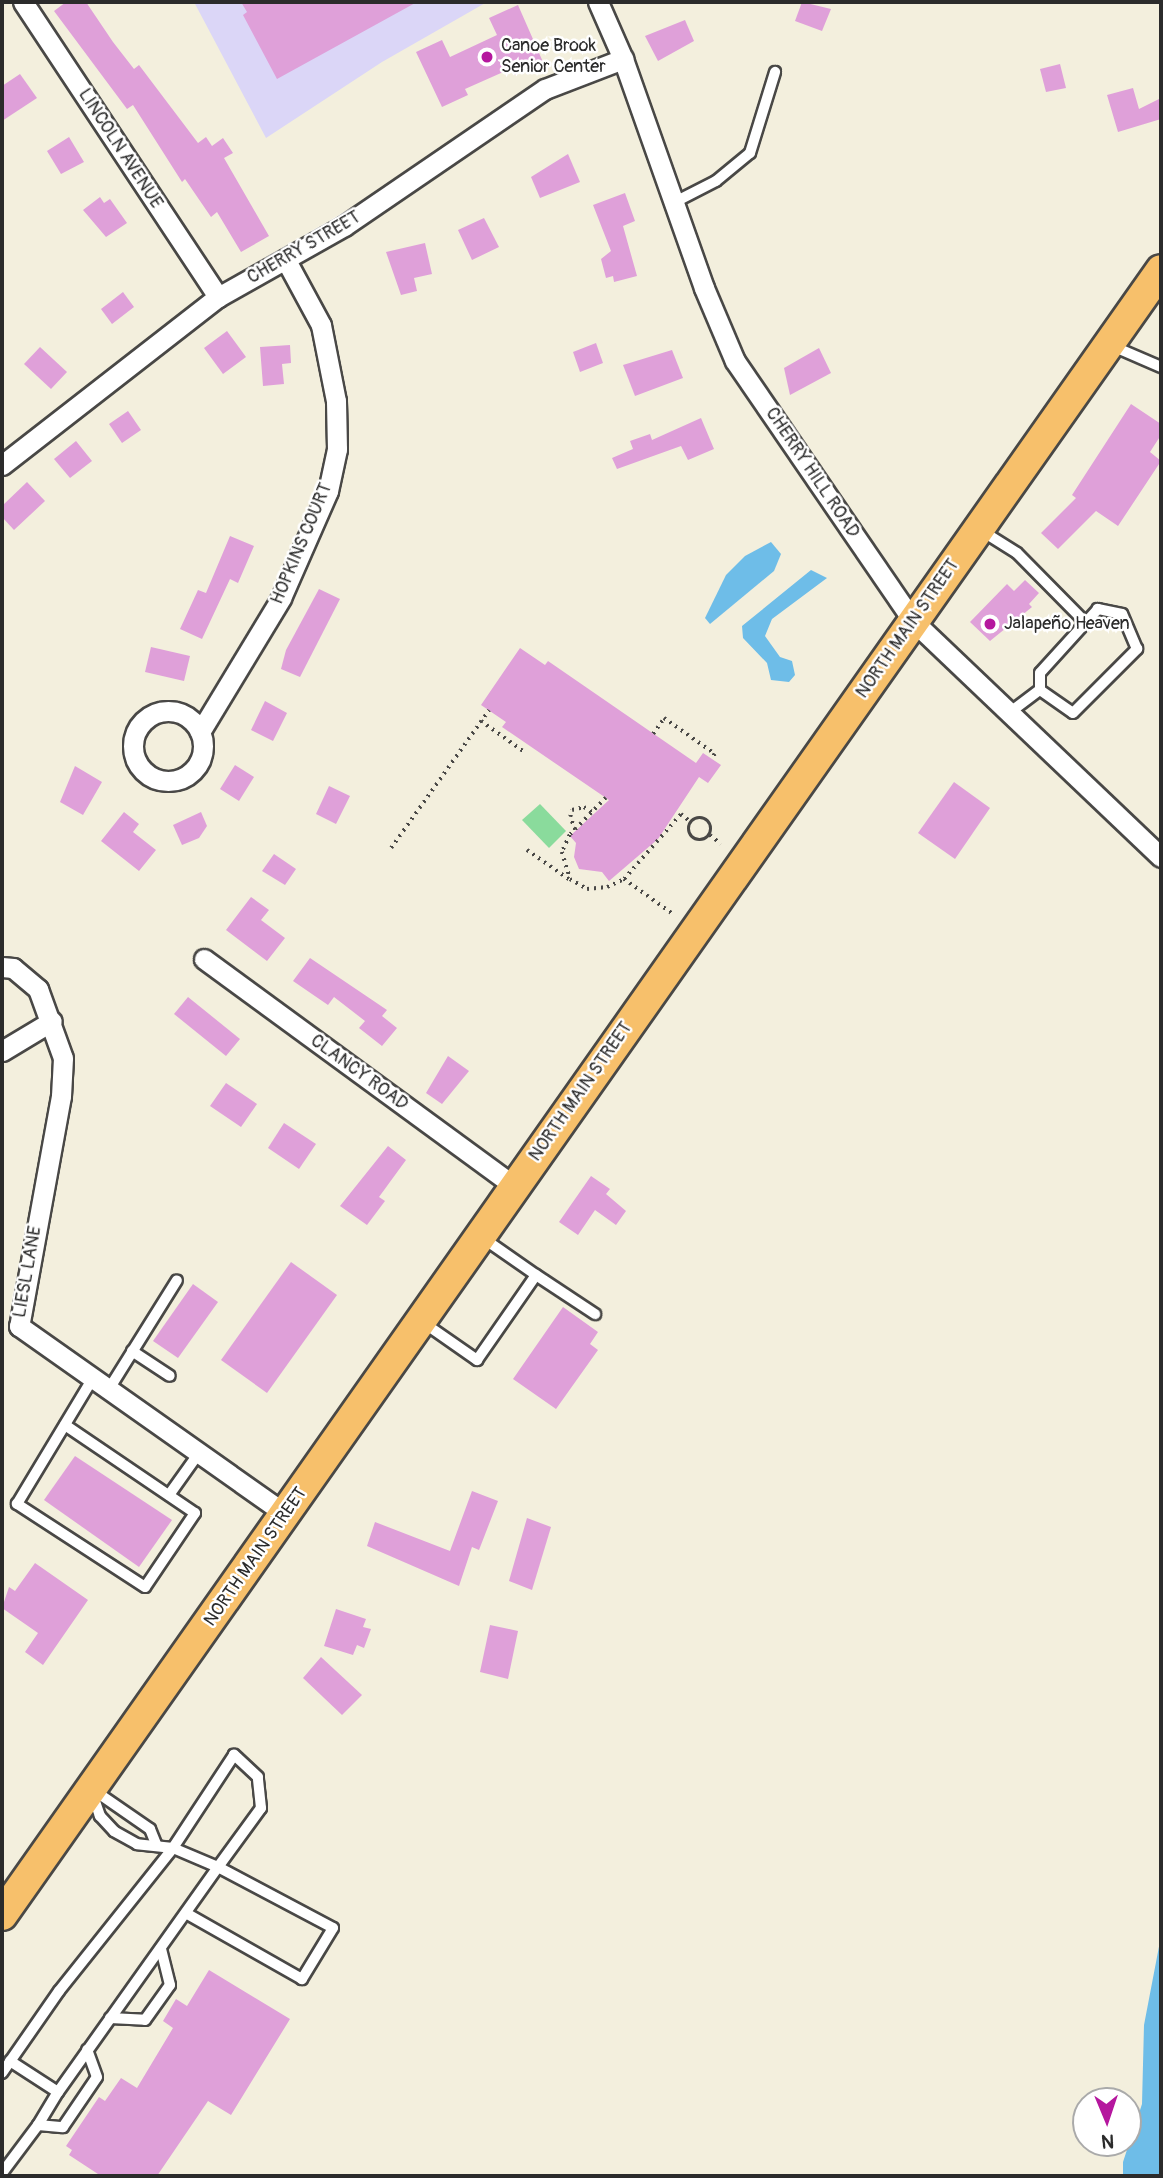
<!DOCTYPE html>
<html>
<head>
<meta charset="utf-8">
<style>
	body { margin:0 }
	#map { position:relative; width:1163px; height:2178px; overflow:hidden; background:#f3efdd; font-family:Pangolin,sans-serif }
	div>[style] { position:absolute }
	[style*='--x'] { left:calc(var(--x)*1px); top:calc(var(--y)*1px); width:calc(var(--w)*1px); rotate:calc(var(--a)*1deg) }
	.built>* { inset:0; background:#dbd6f7 }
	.green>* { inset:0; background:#8adb9c }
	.water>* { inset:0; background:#6ebde8 }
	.building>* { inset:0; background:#dfa0d9 }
	.path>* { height:3.5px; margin-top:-1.75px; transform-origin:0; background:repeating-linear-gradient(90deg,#494846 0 2px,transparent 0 7px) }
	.path>.ring { margin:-1.75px; padding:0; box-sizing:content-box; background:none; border:3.5px solid #494846; border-radius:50% }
	.roads { filter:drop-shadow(2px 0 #494846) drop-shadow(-2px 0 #494846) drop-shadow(0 2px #494846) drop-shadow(0 -2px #494846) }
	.service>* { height:10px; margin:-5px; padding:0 5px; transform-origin:5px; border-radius:5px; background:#fff }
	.minor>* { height:19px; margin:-9.5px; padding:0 9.5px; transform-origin:9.5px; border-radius:9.5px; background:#fff }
	.minor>.ring { margin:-9.5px; padding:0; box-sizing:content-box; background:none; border:19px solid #fff; border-radius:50% }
	.primary>* { height:30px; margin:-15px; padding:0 15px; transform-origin:15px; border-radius:15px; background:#f7c06b }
	.dots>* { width:19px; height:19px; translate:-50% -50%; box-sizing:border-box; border:4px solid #fff; border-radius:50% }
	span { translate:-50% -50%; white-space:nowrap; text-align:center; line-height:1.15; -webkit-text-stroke:5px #fff; paint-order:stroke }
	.poi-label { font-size:18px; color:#2b2b2b }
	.left { translate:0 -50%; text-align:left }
	.street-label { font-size:18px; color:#2b2b2b }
	.frame { position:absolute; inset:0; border:4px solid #2b2b2b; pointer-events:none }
	.north { position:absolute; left:1072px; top:2087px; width:70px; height:70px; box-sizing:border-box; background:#fff; border:2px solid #aaa; border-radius:50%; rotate:178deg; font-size:19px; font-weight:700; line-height:28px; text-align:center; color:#2b2b2b }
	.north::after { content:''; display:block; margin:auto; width:24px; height:32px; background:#b5179e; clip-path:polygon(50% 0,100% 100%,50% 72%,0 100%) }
</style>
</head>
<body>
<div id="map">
	<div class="built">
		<i style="clip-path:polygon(194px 2px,487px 2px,382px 62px,266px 138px)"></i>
	</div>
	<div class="green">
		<i style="clip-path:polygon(540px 804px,566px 831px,549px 848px,522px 820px)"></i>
	</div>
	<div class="water">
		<i style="clip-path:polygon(771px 542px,781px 554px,774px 571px,710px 624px,705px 618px,726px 575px,745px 556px)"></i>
		<i style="clip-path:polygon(811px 570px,827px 578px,772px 619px,765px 636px,780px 657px,792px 661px,795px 675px,789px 682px,771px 680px,767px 663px,743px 638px,742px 626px)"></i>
		<i style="clip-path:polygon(1161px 1936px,1161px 2176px,1123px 2176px,1123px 2162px,1142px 2104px,1144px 2025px)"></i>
	</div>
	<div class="building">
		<i style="clip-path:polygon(66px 2px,86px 2px,113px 42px,134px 69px,139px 65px,198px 143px,206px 137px,212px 146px,223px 138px,233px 153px,224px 158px,269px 236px,241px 252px,217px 212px,211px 217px,185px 179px,182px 182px,133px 105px,127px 109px,54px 11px)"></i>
		<i style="clip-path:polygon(241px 2px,417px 2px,277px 79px,243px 15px,247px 12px)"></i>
		<i style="clip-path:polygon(802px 2px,831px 9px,822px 31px,795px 21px)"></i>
		<i style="clip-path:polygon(518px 5px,543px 62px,515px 75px,512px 68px,465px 89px,468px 95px,442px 107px,416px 52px,442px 40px,450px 57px,497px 35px,489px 18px)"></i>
		<i style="clip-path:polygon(685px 20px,694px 41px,658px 61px,645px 36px)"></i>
		<i style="clip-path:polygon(1060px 64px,1066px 88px,1046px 92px,1040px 69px)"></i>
		<i style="clip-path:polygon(20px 74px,37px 98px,2px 121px,2px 86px)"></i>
		<i style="clip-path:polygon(1133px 88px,1139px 109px,1161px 98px,1161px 119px,1118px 132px,1107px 95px)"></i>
		<i style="clip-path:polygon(69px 137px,84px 162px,61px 174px,47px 151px)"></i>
		<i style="clip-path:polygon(568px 154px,580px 182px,540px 198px,531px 177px)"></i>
		<i style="clip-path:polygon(625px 193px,635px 221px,623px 226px,637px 276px,614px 282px,613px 276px,606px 278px,601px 259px,611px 251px,593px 205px)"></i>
		<i style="clip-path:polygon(100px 197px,104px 203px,110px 199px,127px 223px,106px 237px,83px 210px)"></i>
		<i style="clip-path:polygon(484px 218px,499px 247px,472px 260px,458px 230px)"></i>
		<i style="clip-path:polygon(425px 243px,432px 274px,414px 278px,417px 291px,401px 295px,386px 252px)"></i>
		<i style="clip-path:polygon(123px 292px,134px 307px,112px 324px,101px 309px)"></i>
		<i style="clip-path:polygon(227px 331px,246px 357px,223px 374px,204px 348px)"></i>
		<i style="clip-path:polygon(596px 343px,603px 363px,580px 372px,573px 352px)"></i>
		<i style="clip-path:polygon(290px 345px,291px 363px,282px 364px,284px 384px,263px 386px,260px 347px)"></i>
		<i style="clip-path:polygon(40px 347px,67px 372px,51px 389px,24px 364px)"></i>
		<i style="clip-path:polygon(819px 348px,831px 373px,790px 395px,784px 368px)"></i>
		<i style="clip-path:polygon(672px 350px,683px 378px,635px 396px,623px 365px)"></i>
		<i style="clip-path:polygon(1131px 404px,1161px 424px,1161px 435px,1150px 452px,1161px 461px,1118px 526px,1096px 511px,1058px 549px,1041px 533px,1076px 498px,1072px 495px)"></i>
		<i style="clip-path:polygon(128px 411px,141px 430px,122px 443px,109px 424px)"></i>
		<i style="clip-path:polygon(701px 418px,714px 449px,688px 460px,681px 446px,617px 469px,612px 458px,633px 449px,630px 441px,650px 434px,652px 440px)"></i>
		<i style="clip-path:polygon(76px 441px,92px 461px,70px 478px,54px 459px)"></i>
		<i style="clip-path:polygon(27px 482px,45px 501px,14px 530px,2px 517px,2px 506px)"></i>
		<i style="clip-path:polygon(230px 536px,254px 546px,238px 583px,230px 579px,202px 639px,180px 629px,198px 590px,206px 593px)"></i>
		<i style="clip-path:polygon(1025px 580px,1039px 593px,1029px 604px,1032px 607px,990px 641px,970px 622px,1007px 584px,1014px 591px)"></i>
		<i style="clip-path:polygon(319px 589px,340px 599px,300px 677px,281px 669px,286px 650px)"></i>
		<i style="clip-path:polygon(151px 647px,190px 656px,184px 681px,145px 672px)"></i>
		<i style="clip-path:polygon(520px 648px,545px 665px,548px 661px,696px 763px,703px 753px,721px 765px,708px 783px,699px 777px,658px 839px,609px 881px,602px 872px,579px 869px,574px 857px,576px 843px,570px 836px,609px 800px,502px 727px,506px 722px,481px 705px)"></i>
		<i style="clip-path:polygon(265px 701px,287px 713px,273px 741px,251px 730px)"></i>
		<i style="clip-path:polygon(235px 765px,254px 777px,239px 801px,220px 789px)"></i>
		<i style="clip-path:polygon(75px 766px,102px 782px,83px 815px,60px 802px)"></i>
		<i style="clip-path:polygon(954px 782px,990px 808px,955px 859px,918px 833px)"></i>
		<i style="clip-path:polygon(329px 786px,350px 796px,336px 824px,316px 814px)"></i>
		<i style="clip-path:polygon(124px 812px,139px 824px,133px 832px,156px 850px,139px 871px,101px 841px)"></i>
		<i style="clip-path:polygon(201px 812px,207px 826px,199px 838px,182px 845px,173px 825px)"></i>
		<i style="clip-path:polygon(274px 854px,296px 869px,285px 885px,262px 871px)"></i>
		<i style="clip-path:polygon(251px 897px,269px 910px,261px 920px,285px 938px,267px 961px,226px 930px)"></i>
		<i style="clip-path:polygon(310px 958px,387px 1010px,382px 1016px,397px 1028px,382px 1046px,359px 1028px,365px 1021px,334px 997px,328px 1005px,293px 981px)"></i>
		<i style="clip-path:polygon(188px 997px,240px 1039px,226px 1056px,174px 1014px)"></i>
		<i style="clip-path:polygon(448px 1056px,469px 1071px,442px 1104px,426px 1093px)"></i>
		<i style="clip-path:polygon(226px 1083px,257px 1104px,241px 1127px,210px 1106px)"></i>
		<i style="clip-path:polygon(284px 1123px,316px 1144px,299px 1169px,268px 1148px)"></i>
		<i style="clip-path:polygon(388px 1146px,406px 1160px,379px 1197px,385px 1201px,367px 1225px,340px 1206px)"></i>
		<i style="clip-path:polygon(591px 1176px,610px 1189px,606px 1194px,626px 1211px,616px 1225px,595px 1210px,578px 1235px,559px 1222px)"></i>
		<i style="clip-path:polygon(291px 1262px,337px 1295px,267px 1393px,221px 1360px)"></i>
		<i style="clip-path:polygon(193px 1284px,218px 1302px,178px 1358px,153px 1341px)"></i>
		<i style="clip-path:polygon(563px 1307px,598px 1332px,590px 1344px,598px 1350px,556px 1409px,513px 1379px)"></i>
		<i style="clip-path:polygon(75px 1456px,172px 1520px,139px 1567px,44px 1500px)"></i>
		<i style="clip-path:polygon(472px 1491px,498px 1501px,479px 1550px,472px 1547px,459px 1586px,367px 1546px,375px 1522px,450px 1551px)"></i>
		<i style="clip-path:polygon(527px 1518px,551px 1527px,532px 1590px,509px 1581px)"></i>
		<i style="clip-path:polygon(35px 1563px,88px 1600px,43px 1665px,25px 1652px,38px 1633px,2px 1608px,9px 1587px,15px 1591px)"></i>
		<i style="clip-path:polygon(336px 1609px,366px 1619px,363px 1627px,371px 1629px,364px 1648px,357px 1645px,353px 1655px,324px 1646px)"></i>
		<i style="clip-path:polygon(490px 1625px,518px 1631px,508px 1679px,480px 1672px)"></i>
		<i style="clip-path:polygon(321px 1657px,362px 1695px,342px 1715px,303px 1678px)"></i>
		<i style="clip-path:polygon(209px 1970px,290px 2019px,231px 2115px,208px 2101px,157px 2176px,101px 2176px,69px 2155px,72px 2150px,66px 2146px,99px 2097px,105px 2101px,121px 2078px,137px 2088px,173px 2028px,163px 2021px,176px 1999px,187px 2006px)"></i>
	</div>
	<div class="path">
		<i style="--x:481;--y:721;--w:52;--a:35.5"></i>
		<i style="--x:653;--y:734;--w:19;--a:-55"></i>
		<i style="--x:664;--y:718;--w:62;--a:35.2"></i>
		<i style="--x:715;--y:754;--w:6;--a:121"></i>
		<i style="--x:606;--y:798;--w:52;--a:134.2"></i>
		<i style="--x:570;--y:835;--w:19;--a:115"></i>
		<i style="--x:562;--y:852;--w:28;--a:73"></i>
		<i style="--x:570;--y:879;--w:20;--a:30"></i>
		<i style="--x:587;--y:889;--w:20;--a:-6"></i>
		<i style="--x:607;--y:887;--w:19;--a:-25"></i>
		<i style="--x:624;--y:879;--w:86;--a:-48.8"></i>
		<i style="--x:681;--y:814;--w:13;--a:39"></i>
		<i class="ring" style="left:689px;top:818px;width:18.5px;height:18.5px"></i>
		<i style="--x:575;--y:830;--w:14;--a:-111"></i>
		<i style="--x:570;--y:817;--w:7;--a:-74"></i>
		<i style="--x:572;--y:810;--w:12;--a:-14"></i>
		<i style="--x:584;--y:807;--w:12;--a:31"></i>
		<i style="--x:710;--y:835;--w:14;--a:39"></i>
		<i style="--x:391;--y:848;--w:169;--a:-54.6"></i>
		<i style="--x:527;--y:850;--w:52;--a:34.9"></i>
		<i style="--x:624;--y:879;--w:60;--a:35.5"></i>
	</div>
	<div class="roads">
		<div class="service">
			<i style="--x:673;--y:203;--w:48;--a:-27.1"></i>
			<i style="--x:716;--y:181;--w:44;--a:-39.5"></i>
			<i style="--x:750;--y:153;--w:85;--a:-72.8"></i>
			<i style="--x:1110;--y:345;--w:56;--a:23.3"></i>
			<i style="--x:982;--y:531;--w:41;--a:32.2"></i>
			<i style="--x:1017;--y:553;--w:98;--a:45.4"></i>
			<i style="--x:1009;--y:713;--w:39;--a:-37"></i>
			<i style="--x:1040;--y:690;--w:40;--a:34.9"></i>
			<i style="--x:1073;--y:713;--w:91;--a:-45"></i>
			<i style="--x:1137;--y:649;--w:38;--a:-113"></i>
			<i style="--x:1122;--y:614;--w:25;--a:-168"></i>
			<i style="--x:1098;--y:609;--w:86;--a:132.2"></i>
			<i style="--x:1040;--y:673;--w:17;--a:90"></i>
			<i style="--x:536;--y:1275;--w:71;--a:33.5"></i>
			<i style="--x:424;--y:1323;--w:65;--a:34.9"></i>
			<i style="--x:477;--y:1360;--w:103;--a:-55.2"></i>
			<i style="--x:536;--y:1275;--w:65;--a:-145.1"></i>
			<i style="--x:132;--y:1351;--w:45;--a:33.3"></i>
			<i style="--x:109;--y:1389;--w:128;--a:-58"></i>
			<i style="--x:65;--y:1425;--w:157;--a:34.1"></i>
			<i style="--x:195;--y:1513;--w:89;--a:124"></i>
			<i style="--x:145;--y:1587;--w:153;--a:-147"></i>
			<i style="--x:17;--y:1504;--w:147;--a:-58.9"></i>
			<i style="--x:169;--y:1495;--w:52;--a:-54.5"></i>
			<i style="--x:95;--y:1791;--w:67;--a:34.6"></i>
			<i style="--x:150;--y:1829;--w:16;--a:68"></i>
			<i style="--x:110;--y:2018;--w:35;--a:3"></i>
			<i style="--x:145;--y:2020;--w:43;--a:-54.5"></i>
			<i style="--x:170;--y:1985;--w:38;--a:-104"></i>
			<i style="--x:10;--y:2061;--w:57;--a:32.9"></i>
			<i style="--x:2;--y:2073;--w:100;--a:-55.2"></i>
			<i style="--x:59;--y:1991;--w:183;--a:-51.4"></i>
			<i style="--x:173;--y:1848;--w:36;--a:-174"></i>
			<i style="--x:137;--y:1844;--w:26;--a:-151"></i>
			<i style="--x:114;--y:1831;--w:21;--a:-133"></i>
			<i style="--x:100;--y:1816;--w:21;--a:-109"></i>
			<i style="--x:38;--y:2125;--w:25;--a:5"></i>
			<i style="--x:63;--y:2127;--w:60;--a:-55.8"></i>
			<i style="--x:97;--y:2077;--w:29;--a:-110"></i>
			<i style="--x:2;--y:2173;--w:60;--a:-53.1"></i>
			<i style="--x:38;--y:2125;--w:39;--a:-59"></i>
			<i style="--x:58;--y:2092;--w:276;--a:-54.6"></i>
			<i style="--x:218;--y:1867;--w:73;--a:-53.9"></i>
			<i style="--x:261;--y:1808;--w:31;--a:-96"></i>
			<i style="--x:258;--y:1777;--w:33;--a:-137"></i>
			<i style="--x:234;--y:1755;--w:111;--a:123.3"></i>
			<i style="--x:173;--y:1848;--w:49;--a:22.9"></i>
			<i style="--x:218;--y:1867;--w:130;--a:27.9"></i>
			<i style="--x:333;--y:1928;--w:60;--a:121.3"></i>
			<i style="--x:302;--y:1979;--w:133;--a:-150.4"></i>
		</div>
		<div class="minor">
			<i style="--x:23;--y:2;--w:354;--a:56.5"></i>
			<i style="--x:598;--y:2;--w:62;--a:66.3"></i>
			<i style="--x:623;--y:59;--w:243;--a:70.5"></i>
			<i style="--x:704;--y:288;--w:79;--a:67"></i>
			<i style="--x:735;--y:361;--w:315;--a:55.6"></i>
			<i style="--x:913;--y:621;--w:342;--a:43.6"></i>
			<i style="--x:2;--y:465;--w:274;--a:-37.9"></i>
			<i style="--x:218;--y:297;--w:145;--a:-29.4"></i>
			<i style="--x:344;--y:226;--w:243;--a:-34.3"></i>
			<i style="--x:545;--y:89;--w:84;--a:-21"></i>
			<i class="ring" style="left:133px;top:711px;width:51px;height:51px"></i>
			<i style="--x:200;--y:732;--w:157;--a:-58.8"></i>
			<i style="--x:281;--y:598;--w:117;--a:-66.3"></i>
			<i style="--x:328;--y:491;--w:43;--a:-77.9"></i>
			<i style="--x:337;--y:449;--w:48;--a:-91.2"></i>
			<i style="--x:336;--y:401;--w:77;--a:-101.2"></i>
			<i style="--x:321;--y:325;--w:72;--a:-118.4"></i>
			<i style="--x:204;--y:959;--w:384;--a:36.2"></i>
			<i style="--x:2;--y:967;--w:11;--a:5"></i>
			<i style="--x:13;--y:968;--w:33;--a:40"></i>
			<i style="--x:38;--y:989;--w:73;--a:70.1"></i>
			<i style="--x:63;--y:1058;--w:38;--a:93"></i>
			<i style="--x:61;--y:1096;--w:234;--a:100.3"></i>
			<i style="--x:19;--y:1326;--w:327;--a:35.2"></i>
			<i style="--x:2;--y:1051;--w:58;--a:-31"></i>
		</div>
		<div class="primary">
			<i style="--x:2;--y:1915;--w:2012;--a:-54.83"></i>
		</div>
	</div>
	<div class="dots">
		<i style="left:487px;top:57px;background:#b5179e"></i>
		<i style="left:990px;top:624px;background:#b5179e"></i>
	</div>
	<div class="poi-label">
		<span class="left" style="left:501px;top:57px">Canoe Brook<br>Senior Center</span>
		<span class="left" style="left:1004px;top:624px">Jalapeño Heaven</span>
	</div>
	<div class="street-label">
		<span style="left:120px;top:149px;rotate:57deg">LINCOLN AVENUE</span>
		<span style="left:304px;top:248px;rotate:-30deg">CHERRY STREET</span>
		<span style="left:812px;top:473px;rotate:56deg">CHERRY HILL ROAD</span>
		<span style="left:302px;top:544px;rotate:-67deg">HOPKINS COURT</span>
		<span style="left:908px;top:629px;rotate:-55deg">NORTH MAIN STREET</span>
		<span style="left:359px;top:1073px;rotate:36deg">CLANCY ROAD</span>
		<span style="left:581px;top:1092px;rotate:-55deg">NORTH MAIN STREET</span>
		<span style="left:28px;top:1272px;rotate:-80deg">LIESL LANE</span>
		<span style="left:256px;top:1557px;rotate:-55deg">NORTH MAIN STREET</span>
	</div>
	<div class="frame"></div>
	<div class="north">N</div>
</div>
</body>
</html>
